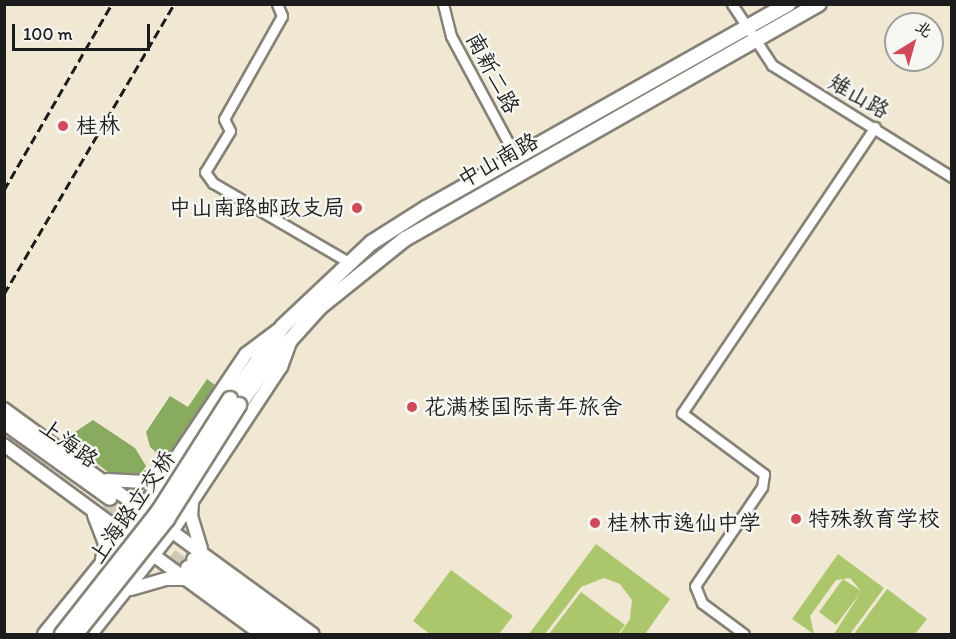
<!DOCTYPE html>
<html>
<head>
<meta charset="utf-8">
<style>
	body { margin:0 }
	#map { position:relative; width:956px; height:639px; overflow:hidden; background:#f0e8d3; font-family:Itim,"LXGW WenKai TC",sans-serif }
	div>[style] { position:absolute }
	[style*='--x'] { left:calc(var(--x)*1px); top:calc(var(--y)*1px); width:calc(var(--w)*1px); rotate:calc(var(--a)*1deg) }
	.green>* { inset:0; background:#acc66c }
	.forest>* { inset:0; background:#89ab60 }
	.highway-tunnel>* { height:14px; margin-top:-7px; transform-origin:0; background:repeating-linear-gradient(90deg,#d0c9b8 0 14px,transparent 0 21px) }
	.roads { filter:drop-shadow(2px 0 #868278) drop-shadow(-2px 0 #868278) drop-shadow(0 2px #868278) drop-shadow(0 -2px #868278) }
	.minor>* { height:9px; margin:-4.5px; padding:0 4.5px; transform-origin:4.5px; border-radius:4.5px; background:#fff }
	.major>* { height:12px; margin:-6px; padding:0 6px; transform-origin:6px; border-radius:6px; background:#fff }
	.highway>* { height:14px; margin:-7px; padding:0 7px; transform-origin:7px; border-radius:7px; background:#fff }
	.rail>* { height:3px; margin-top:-1.5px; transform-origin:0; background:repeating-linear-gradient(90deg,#1c1c1c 0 9px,transparent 0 13.5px) }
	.bridges { filter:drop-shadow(2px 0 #868278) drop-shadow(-2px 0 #868278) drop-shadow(0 2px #868278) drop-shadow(0 -2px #868278) }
	.highway-bridge>* { height:14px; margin:-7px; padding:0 7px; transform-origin:7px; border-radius:7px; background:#fff }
	.dots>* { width:16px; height:16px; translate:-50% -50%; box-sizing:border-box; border:3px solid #f6f6f2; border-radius:50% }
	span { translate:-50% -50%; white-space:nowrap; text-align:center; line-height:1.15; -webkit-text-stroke:5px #f6f6f2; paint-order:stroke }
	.street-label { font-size:22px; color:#1c1c1c }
	.poi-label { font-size:22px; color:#1c1c1c }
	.left { translate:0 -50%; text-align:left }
	.right { translate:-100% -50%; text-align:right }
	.frame { position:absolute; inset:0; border:6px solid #1c1c1c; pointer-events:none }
	.north { position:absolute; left:884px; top:12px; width:60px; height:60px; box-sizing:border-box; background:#f6f6f2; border:2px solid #9f9f9c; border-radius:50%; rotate:37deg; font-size:16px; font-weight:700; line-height:24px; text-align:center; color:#1c1c1c }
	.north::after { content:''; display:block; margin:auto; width:21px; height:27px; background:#d1495b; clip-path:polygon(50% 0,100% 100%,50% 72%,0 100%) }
	.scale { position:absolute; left:12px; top:24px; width:138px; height:27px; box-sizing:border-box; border:3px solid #1c1c1c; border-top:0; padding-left:8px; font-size:18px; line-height:21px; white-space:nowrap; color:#1c1c1c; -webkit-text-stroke:4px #f6f6f2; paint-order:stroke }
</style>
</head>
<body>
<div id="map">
	<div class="green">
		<i style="clip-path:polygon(596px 544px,670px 599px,645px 634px,620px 634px,630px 619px,632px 600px,620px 584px,604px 578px,581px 587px,545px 634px,529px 634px)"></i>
		<i style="clip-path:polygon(838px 554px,884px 588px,850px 634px,834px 634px,861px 592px,836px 625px,819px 612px,843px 579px,861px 591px,850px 578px,836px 580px,810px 616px,814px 634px,792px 619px)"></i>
		<i style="clip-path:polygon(451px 570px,513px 616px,499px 634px,430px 634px,413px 621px)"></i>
		<i style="clip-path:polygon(887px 589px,927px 619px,915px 634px,854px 634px)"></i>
		<i style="clip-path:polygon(581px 592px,625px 625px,618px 634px,549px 634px)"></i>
	</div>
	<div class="forest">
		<i style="clip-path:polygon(207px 379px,219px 388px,169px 464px,150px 447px,146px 432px,170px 396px,188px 407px)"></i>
		<i style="clip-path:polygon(93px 420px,135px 448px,146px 466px,137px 479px,115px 478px,66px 438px)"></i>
	</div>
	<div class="highway-tunnel">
		<i style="--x:104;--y:505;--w:105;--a:36.9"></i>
	</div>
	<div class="roads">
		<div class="minor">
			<i style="--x:277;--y:4;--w:13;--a:67"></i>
			<i style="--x:282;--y:16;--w:118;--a:119.4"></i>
			<i style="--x:224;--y:119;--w:13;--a:63"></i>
			<i style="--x:230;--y:131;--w:48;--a:121.4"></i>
			<i style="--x:205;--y:172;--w:14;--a:54"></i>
			<i style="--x:213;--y:183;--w:156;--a:30.3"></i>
			<i style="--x:443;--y:4;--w:33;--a:76"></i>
			<i style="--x:451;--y:36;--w:137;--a:61.8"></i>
			<i style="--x:732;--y:4;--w:73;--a:56.7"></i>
			<i style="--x:772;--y:65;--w:212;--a:31.9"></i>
			<i style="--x:744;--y:634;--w:52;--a:-143.6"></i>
			<i style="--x:702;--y:603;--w:18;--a:-112"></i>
			<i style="--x:695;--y:586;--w:120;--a:-55.9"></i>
			<i style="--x:762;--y:487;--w:13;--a:-81"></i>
			<i style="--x:764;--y:474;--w:102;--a:-143.4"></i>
			<i style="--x:682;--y:413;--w:345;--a:-56"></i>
		</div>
		<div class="major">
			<i style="--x:4;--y:409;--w:382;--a:36.1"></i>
			<i style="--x:4;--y:445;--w:157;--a:36.4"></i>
			<i style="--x:107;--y:480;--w:33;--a:3"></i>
			<i style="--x:140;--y:482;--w:30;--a:-23"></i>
			<i style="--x:192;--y:502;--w:14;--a:94"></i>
			<i style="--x:191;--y:516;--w:34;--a:73"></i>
			<i style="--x:94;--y:515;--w:31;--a:69"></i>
			<i style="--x:105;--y:544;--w:16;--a:101"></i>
			<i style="--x:149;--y:552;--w:139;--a:36.2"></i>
			<i style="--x:131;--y:589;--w:37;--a:-16"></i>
			<i style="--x:167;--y:579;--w:19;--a:0"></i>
			<i style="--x:44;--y:634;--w:129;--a:-51"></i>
			<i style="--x:125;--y:534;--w:217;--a:-56.1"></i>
			<i style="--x:246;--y:354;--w:40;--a:-37"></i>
			<i style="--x:91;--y:634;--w:132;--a:-51.7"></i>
			<i style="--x:173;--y:530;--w:196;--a:-56.5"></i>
			<i style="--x:281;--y:367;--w:27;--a:-70"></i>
		</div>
		<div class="highway">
			<i style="--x:230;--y:399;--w:90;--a:-54"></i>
			<i style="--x:283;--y:326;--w:121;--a:-43.3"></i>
			<i style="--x:371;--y:243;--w:65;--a:-32.5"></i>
			<i style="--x:426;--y:208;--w:416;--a:-29.4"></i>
			<i style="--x:239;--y:405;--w:47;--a:-54.6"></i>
			<i style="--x:266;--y:367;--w:81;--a:-48"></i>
			<i style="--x:320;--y:307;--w:109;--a:-38.7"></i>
			<i style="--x:405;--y:239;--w:476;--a:-29.6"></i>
			<i style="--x:4;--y:422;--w:130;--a:35.6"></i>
			<i style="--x:194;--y:560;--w:125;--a:36.2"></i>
			<i style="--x:188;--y:568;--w:112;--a:36"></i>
		</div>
	</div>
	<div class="rail">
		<i style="--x:4;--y:190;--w:215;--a:-59.9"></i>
		<i style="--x:4;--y:294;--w:336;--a:-59.6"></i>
	</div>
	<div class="bridges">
		<div class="highway-bridge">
			<i style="--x:62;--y:634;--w:155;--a:-51.8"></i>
			<i style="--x:158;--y:512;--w:134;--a:-57.5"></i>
			<i style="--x:76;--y:634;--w:147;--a:-51.6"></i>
			<i style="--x:167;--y:519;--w:135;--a:-57.7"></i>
		</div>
	</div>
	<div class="dots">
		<i style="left:63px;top:126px;background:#d1495b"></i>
		<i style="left:357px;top:208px;background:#d1495b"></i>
		<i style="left:412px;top:407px;background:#d1495b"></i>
		<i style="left:796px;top:519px;background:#d1495b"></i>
		<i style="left:595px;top:523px;background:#d1495b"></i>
	</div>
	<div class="street-label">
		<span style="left:493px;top:73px;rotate:62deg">南新二路</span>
		<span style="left:859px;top:96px;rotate:30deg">雉山路</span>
		<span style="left:498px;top:160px;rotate:-29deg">中山南路</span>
		<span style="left:69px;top:443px;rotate:36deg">上海路</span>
		<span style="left:132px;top:507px;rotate:-55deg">上海路立交桥</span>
	</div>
	<div class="poi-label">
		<span class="left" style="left:76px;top:126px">桂林</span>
		<span class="right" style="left:345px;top:208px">中山南路邮政支局</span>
		<span class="left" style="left:424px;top:407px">花满楼国际青年旅舍</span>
		<span class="left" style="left:808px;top:519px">特殊教育学校</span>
		<span class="left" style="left:607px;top:523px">桂林市逸仙中学</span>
	</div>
	<div class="frame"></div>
	<div class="north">北</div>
	<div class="scale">100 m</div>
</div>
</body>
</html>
